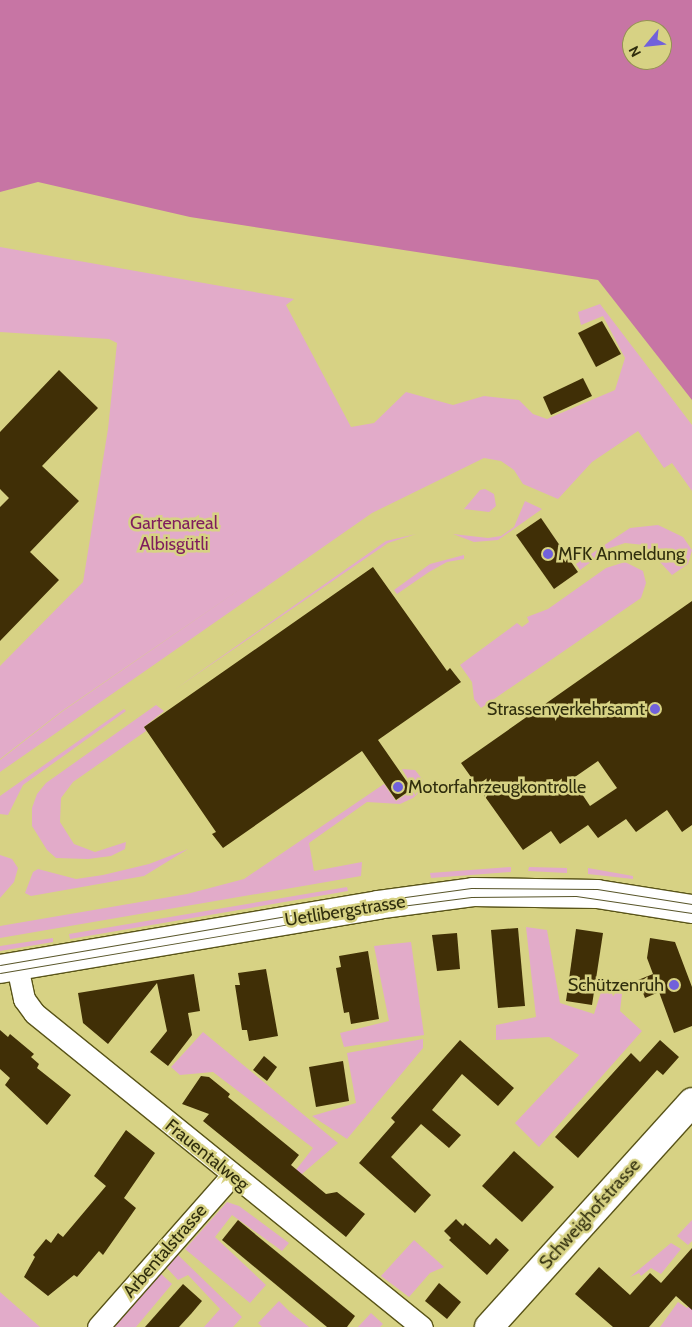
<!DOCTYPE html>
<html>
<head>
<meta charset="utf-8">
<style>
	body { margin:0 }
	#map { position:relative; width:692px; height:1327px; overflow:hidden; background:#d7d284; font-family:Cabin,sans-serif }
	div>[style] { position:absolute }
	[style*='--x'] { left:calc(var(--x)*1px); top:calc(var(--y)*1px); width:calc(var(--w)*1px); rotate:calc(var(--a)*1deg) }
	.green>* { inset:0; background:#e2abc9 }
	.forest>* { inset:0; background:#c775a4 }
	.building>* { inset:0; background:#402f06 }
	.roads { filter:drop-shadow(1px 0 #595418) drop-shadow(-1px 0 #595418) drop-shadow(0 1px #595418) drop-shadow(0 -1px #595418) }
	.street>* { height:21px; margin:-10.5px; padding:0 10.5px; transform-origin:10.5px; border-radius:10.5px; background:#fff }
	.secondary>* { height:28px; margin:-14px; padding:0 14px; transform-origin:14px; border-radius:14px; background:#fff }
	.tram>* { height:1px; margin:-0.5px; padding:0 0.5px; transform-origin:0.5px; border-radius:0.5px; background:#59562a }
	.dots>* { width:14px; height:14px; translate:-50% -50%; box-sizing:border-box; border:2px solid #d7d284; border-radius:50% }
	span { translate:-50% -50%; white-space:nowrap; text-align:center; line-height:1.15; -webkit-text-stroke:5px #d7d284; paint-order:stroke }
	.park-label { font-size:18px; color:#7f1d5d }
	.poi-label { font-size:18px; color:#302e0d }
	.left { translate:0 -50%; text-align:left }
	.right { translate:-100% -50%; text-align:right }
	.street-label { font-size:18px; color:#302e0d }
	.north { position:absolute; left:622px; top:20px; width:50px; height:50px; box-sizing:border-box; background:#d7d284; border:1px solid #949054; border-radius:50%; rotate:242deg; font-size:14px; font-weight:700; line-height:20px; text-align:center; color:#302e0d }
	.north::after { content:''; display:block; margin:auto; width:18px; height:22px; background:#7161db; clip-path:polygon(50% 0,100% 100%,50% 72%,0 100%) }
</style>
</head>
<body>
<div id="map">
	<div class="green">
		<i style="clip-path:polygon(0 247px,294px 299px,286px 305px,351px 427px,374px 423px,406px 392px,453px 405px,484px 396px,519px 400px,533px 414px,547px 419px,615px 390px,625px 358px,603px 316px,581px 325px,578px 312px,600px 304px,692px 425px,692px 491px,672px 463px,664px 468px,638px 431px,592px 462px,558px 499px,523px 484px,514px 470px,501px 461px,484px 458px,372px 513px,0 772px,0 760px,63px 711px,249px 583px,62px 711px,0 759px,0 666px,83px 582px,108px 429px,117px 343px,109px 339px,0 332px)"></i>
		<i style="clip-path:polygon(485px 489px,494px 494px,496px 506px,489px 512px,464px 509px,480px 490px)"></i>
		<i style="clip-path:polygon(525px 501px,542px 509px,498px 540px,474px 542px,453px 534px,488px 538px,501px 536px,514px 527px)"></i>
		<i style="clip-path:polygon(658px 525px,683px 537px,692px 550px,688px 564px,672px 575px,644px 545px,625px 543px,610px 548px,580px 570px,576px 564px,630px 528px)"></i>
		<i style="clip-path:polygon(416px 534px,388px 543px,174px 690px,386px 541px)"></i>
		<i style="clip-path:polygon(464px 555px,464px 559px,447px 562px,429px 572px,397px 594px,394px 590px,430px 564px)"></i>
		<i style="clip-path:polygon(625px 562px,643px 571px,646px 583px,641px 598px,481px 708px,474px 699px,472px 682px,460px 665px,517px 623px,522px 627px,529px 622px,527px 617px,548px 609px,606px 568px)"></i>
		<i style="clip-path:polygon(156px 705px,164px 711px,144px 727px,146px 731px,73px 782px,61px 798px,60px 822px,74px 844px,95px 852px,126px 842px,125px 849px,111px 856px,88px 859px,56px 858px,47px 850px,32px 826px,32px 808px,37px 794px,46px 783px)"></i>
		<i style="clip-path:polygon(124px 709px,126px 711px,23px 785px,8px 815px,0 814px,0 796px)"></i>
		<i style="clip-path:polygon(402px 769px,415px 770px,423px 780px,420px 792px,413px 798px,400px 804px,367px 802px,309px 843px,314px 871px,362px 862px,361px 876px,0 938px,0 926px,187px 894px,244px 879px,384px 784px,396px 801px,414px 789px)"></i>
		<i style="clip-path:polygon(188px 849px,144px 876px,31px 896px,25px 893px,33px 872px,38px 869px,76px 879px,103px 875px,149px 864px)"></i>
		<i style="clip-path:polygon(0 855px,12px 859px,18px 868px,14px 882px,0 898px)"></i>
		<i style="clip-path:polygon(511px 867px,511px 872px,431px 878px,430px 873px)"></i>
		<i style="clip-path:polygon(529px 867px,567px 868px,567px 873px,528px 871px)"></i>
		<i style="clip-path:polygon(588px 868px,633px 876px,633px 879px,588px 874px)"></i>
		<i style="clip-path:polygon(347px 887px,348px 891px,70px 939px,69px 934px)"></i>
		<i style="clip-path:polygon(526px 927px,547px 930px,560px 1003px,594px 1014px,602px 989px,622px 994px,620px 1011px,642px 1031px,539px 1147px,515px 1123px,579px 1055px,549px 1037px,496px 1040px,496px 1025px,536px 1017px)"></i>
		<i style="clip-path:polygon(53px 938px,53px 942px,0 951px,0 946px)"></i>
		<i style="clip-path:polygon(411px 942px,424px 1035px,344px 1047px,340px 1033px,389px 1021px,374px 946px)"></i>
		<i style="clip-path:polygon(203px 1032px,338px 1143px,296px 1179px,292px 1175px,313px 1148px,213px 1072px,180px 1075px,171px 1067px)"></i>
		<i style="clip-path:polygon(423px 1039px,423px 1048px,347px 1139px,312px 1116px,356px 1103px,347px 1053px)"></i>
		<i style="clip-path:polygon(227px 1202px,239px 1206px,289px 1243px,282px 1251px,232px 1215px,215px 1237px,266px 1285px,250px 1303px,185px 1249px)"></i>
		<i style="clip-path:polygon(692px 1220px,692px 1241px,688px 1245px,677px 1236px)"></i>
		<i style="clip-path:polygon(414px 1240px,444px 1267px,430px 1273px,409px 1297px,381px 1276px)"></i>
		<i style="clip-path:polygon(671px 1243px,681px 1249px,661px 1274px,651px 1268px,641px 1276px,639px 1273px,630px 1277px)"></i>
		<i style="clip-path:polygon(177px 1254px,242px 1317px,233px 1327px,204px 1327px,220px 1309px,188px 1275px,178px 1280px,165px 1266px)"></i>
		<i style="clip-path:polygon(157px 1270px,172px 1284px,136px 1327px,108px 1327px)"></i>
		<i style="clip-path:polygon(0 1292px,40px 1327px,0 1327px)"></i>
		<i style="clip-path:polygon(279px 1301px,290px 1312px,309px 1327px,262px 1327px,258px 1323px)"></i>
		<i style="clip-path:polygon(678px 1302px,687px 1308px,692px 1304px,692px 1327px,660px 1327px)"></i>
		<i style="clip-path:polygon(371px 1313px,383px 1324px,380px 1327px,358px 1327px)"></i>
	</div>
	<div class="forest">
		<i style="clip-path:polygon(evenodd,0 0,692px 0,692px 400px,598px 280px,190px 217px,38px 182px,0 192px,0 0,632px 30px,662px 30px,662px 60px,632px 60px,632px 30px)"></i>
	</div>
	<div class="building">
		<i style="clip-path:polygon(602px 321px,621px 354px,596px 367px,578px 333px)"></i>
		<i style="clip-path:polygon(59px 370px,98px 408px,42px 466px,79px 501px,30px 552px,59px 580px,0 641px,0 507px,9px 498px,0 489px,0 432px)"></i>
		<i style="clip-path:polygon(583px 378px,592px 396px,551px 415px,543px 397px)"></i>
		<i style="clip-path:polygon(541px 518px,578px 572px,554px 589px,516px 535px)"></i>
		<i style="clip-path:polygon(373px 567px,447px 671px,450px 668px,461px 682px,378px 740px,412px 789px,396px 800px,362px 751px,223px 848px,212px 834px,216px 832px,144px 727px)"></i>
		<i style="clip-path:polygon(evenodd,692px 601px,692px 825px,682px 832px,667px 810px,636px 832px,626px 819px,598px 838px,588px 825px,560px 844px,551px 831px,523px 850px,461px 763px,692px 601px,598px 761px,617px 788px,590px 806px,572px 779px,598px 761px)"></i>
		<i style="clip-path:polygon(518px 928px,525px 1006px,498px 1008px,491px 930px)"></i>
		<i style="clip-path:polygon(576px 929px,603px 933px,592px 1005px,566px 1001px)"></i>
		<i style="clip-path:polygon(457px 933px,460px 969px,437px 971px,432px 935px)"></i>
		<i style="clip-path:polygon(650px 938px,675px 942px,692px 987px,692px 1026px,674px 1033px,659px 992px,645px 998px,638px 980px,653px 974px,647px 958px)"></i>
		<i style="clip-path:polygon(368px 951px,379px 1019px,351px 1024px,349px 1012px,344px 1013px,336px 968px,341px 967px,339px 956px)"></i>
		<i style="clip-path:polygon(266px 969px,278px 1036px,249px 1041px,247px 1030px,242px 1030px,235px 985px,240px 985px,238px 973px)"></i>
		<i style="clip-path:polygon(194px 974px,200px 1011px,188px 1013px,192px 1035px,168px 1066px,150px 1052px,167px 1031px,157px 983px,108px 1044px,83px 1023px,78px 993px)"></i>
		<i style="clip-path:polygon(0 1030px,8px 1037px,10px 1034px,34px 1054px,31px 1057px,39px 1064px,37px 1068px,71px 1095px,47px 1125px,5px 1085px,10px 1078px,0 1069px)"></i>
		<i style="clip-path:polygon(460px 1040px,514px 1088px,498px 1106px,462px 1074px,432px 1110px,461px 1135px,449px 1148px,421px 1124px,391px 1157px,431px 1195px,415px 1213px,359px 1163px,395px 1122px,391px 1118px)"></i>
		<i style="clip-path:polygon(660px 1040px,679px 1057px,663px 1075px,657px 1070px,578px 1158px,555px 1137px,631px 1053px,640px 1062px)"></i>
		<i style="clip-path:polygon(264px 1056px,277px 1067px,267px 1081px,253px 1070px)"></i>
		<i style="clip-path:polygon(343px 1061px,349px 1101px,316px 1107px,309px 1067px)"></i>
		<i style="clip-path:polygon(201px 1076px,209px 1077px,230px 1094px,228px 1097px,299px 1155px,291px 1165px,326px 1194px,337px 1192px,365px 1214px,346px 1237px,203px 1121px,209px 1114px,182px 1104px)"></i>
		<i style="clip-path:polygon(126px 1130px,155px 1153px,124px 1198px,136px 1208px,103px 1255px,99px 1251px,77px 1277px,74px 1275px,48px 1296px,24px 1277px,35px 1257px,33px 1255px,46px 1239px,51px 1243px,58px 1233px,63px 1237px,106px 1186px,94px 1176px)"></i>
		<i style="clip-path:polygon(514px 1151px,554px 1187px,522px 1222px,482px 1186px)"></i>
		<i style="clip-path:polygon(456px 1219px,463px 1226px,465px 1223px,490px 1245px,496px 1238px,509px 1250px,487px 1275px,449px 1240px,451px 1238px,444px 1231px)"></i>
		<i style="clip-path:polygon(238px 1220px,355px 1316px,347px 1327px,327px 1327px,222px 1240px)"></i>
		<i style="clip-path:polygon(692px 1248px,692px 1310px,676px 1296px,649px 1327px,613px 1327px,575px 1294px,599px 1267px,630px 1295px,650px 1273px,661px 1283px)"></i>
		<i style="clip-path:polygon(439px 1283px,461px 1302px,447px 1319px,425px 1301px)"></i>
		<i style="clip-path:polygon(183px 1284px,202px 1301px,191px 1314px,179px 1327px,145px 1327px)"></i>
	</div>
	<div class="roads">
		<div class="street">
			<i style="--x:17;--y:966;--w:34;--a:78"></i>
			<i style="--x:24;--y:999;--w:17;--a:54"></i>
			<i style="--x:34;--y:1013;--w:499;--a:39"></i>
			<i style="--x:98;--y:1327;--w:203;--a:-48.6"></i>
		</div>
		<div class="secondary">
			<i style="--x:0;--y:969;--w:382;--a:-9.6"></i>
			<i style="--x:377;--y:905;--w:97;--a:-7.7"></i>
			<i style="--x:473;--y:892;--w:124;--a:0.9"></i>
			<i style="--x:597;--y:894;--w:96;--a:9"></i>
			<i style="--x:489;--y:1327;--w:303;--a:-47.9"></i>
		</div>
	</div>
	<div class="tram">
		<i style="--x:0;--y:965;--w:381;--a:-9.7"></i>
		<i style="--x:376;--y:901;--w:96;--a:-7.8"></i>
		<i style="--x:471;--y:888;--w:126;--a:0.5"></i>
		<i style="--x:597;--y:889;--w:96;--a:9"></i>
		<i style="--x:0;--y:973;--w:383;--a:-9.6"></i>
		<i style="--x:378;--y:909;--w:94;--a:-7.4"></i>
		<i style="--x:471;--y:897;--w:105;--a:-0.5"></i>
		<i style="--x:576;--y:896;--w:117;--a:8.3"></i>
	</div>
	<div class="dots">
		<i style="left:548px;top:554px;background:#7161db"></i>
		<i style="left:655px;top:709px;background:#7161db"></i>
		<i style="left:398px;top:787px;background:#7161db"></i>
		<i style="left:674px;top:985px;background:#7161db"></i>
	</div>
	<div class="park-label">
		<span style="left:174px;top:534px">Gartenareal<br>Albisgütli</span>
	</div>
	<div class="poi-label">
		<span class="left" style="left:558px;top:554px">MFK Anmeldung</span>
		<span class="right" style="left:645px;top:709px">Strassenverkehrsamt</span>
		<span class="left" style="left:408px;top:787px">Motorfahrzeugkontrolle</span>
		<span class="right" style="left:664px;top:985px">Schützenruh</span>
	</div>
	<div class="street-label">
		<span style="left:345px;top:911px;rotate:-9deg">Uetlibergstrasse</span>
		<span style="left:207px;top:1155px;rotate:39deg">Frauentalweg</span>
		<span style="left:590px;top:1214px;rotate:-48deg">Schweighofstrasse</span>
		<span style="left:165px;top:1251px;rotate:-49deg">Arbentalstrasse</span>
	</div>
	<div class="north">N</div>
</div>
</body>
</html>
